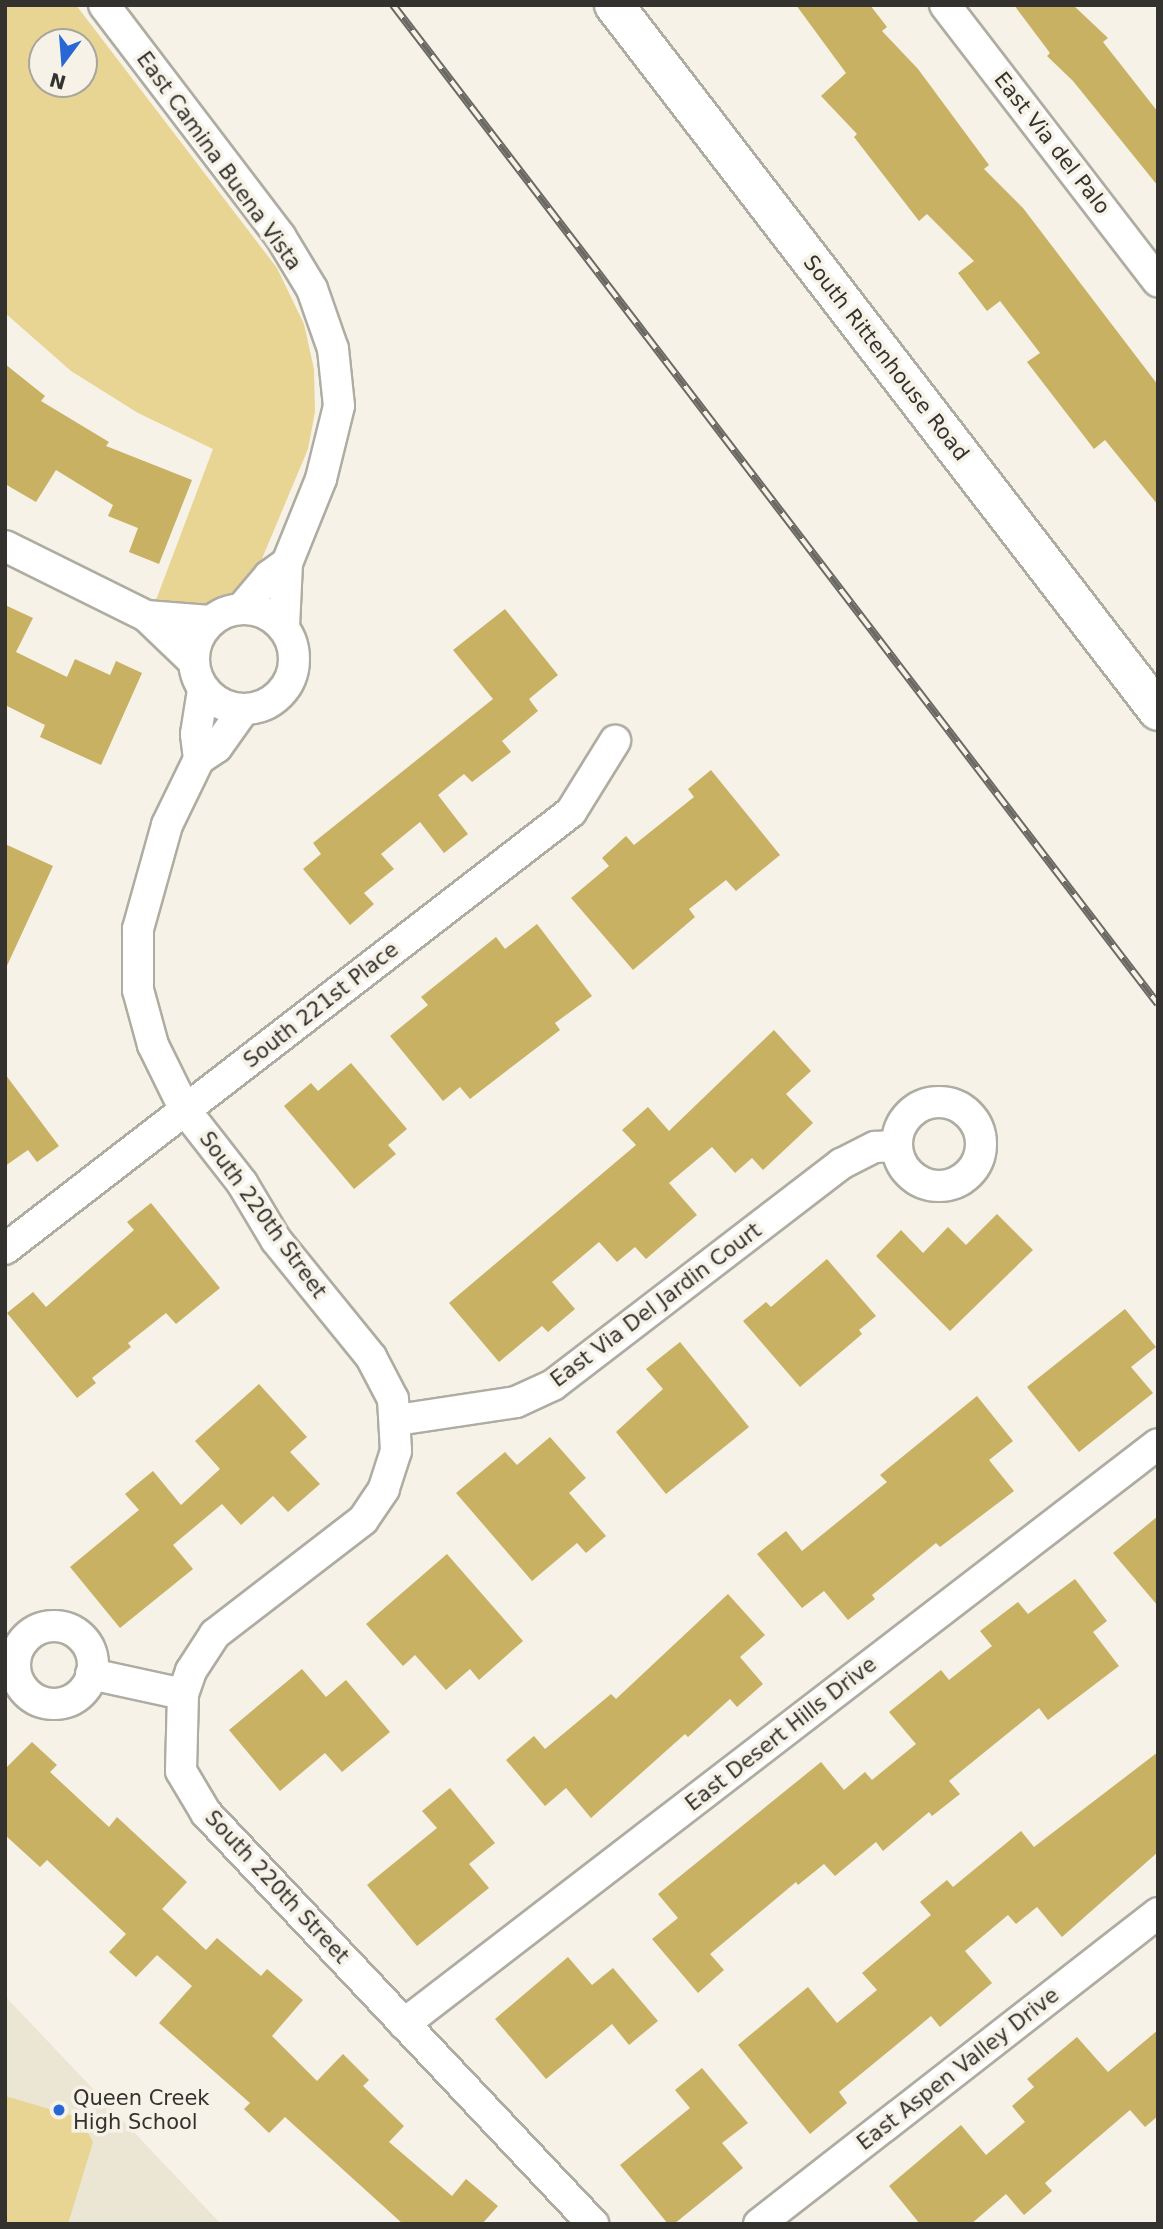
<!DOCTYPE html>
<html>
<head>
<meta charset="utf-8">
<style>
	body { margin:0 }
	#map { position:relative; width:1163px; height:2229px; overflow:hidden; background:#f6f2e7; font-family:"DejaVu Sans",sans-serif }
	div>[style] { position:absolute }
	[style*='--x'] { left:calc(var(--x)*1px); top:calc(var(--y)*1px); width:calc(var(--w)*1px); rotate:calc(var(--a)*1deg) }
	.built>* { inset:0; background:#ebe6d3 }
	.green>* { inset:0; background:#e8d594 }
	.building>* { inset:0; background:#c8b162 }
	.roads { filter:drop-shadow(2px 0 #afaca1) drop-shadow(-2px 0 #afaca1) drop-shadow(0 2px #afaca1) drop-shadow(0 -2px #afaca1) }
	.minor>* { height:30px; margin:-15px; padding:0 15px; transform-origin:15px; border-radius:15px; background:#fff }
	.minor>.ring { margin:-15px; padding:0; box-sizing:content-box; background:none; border:30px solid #fff; border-radius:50% }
	.secondary>* { height:38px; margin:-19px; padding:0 19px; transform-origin:19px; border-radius:19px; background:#fff }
	.rail>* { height:8px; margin-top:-4px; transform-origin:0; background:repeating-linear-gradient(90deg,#f6f2e7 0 16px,#6b6963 0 32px); box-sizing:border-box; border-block:2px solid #6b6963 }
	.dots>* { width:19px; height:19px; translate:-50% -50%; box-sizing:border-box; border:4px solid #f6f2e7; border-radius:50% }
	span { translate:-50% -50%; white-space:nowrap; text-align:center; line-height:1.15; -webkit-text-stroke:7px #f6f2e7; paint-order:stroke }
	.street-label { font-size:21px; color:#33322e }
	.poi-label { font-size:21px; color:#33322e }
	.left { translate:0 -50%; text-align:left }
	.frame { position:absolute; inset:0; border:7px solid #33322e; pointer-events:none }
	.north { position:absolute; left:28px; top:28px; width:70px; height:70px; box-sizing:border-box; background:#f6f2e7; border:2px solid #a8a59d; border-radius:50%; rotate:196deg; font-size:19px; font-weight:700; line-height:28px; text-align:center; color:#33322e }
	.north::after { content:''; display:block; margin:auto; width:24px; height:32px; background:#2967d4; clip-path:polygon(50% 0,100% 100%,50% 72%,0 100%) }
</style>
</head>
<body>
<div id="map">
	<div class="built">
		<i style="clip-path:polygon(5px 1996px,221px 2224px,5px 2224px)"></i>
	</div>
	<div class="green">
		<i style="clip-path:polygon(evenodd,5px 5px,76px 5px,277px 268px,304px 324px,314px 369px,315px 412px,308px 449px,256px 573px,240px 591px,213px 605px,180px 607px,156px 600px,213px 449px,138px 413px,71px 371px,5px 313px,5px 5px,42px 42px,84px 42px,84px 84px,42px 84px,42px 42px)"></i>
		<i style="clip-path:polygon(5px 2096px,80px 2118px,93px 2142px,68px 2224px,5px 2224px)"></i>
	</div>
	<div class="building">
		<i style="clip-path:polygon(796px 5px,870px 5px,887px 27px,882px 31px,918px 69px,989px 165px,984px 169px,1023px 208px,1158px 385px,1158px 505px,1105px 440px,1094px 449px,1027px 362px,1040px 353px,1000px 301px,987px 311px,958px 273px,974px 261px,927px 214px,919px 221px,854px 137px,857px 134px,821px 96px,846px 73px)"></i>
		<i style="clip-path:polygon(1014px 5px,1073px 5px,1108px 38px,1103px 42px,1158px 112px,1158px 186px,1073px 81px,1047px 56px,1050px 53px)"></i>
		<i style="clip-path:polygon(5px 364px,45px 396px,41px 401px,109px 442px,106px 446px,192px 480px,159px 564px,129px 552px,138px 528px,108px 516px,113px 505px,56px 470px,36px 502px,5px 484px)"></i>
		<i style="clip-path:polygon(5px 605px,33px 618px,16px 652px,67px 677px,75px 659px,110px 675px,116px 661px,142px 673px,101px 765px,40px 737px,45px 725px,5px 705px)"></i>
		<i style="clip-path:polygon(505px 609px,558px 675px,529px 699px,538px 711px,502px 741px,511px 752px,472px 782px,464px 774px,438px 795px,468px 834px,444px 853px,420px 822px,381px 854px,394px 869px,364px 893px,374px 904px,350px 925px,303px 869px,321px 854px,313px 843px,493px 699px,453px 650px)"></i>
		<i style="clip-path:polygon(711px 770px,780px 855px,736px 891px,726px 880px,689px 909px,695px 917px,633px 970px,571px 898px,609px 866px,602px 858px,626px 836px,634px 845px,694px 797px,688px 789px)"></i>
		<i style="clip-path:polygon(5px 844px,53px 866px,5px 970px)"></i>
		<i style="clip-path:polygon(537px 924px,592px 996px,555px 1023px,560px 1030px,470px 1099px,460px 1087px,443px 1101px,390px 1036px,428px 1005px,421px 997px,496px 937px,505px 949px)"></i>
		<i style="clip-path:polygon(774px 1030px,811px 1071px,786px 1094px,813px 1123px,763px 1170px,752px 1158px,735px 1173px,712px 1147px,669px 1183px,697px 1215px,646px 1259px,635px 1247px,617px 1262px,599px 1242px,552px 1282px,575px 1309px,548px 1332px,542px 1326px,499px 1362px,449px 1303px,636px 1145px,622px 1130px,648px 1107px,669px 1131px)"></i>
		<i style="clip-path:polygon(351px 1063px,407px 1129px,388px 1145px,396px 1154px,354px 1189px,284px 1106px,311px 1083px,318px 1091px)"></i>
		<i style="clip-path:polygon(5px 1074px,59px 1146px,37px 1162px,28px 1150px,5px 1166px)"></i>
		<i style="clip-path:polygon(151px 1203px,220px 1288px,176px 1324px,166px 1313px,128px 1343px,131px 1347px,92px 1378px,96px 1383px,77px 1398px,7px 1313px,33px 1292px,46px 1307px,134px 1230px,127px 1222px)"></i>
		<i style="clip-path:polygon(997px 1214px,1033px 1250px,950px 1331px,876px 1256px,901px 1230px,923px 1253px,948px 1227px,966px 1245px)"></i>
		<i style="clip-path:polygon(827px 1259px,876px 1316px,859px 1330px,862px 1334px,800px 1387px,743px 1321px,766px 1302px,771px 1307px)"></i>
		<i style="clip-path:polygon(1125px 1309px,1156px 1347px,1131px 1367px,1153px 1393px,1079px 1452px,1027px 1387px)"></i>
		<i style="clip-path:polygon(680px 1342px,749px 1427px,666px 1494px,616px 1432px,663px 1389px,646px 1369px)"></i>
		<i style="clip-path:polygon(259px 1384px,307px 1437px,290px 1452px,320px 1484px,288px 1512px,273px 1496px,241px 1525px,222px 1504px,173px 1545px,193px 1569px,120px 1628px,70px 1567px,139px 1510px,125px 1494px,153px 1471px,181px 1505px,220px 1469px,195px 1441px)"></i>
		<i style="clip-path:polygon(977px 1396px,1013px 1441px,989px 1460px,1014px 1491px,940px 1547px,936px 1543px,872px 1595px,875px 1599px,848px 1620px,824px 1591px,802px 1608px,757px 1554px,786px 1531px,802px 1551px,887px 1482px,880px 1475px)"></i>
		<i style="clip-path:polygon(550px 1437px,586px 1478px,569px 1493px,606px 1536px,586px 1553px,577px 1543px,532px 1581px,456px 1493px,505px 1452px,517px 1465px)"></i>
		<i style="clip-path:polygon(1158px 1516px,1158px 1606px,1113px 1553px)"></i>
		<i style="clip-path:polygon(447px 1554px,523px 1641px,479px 1680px,470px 1669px,446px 1690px,415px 1655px,403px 1666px,366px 1624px)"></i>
		<i style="clip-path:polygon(1075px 1579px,1107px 1621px,1093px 1632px,1119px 1666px,1048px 1720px,1039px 1708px,949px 1781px,960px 1794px,932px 1816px,929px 1812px,883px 1851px,876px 1842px,835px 1876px,824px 1864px,798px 1885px,796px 1882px,710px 1954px,724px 1970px,698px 1993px,652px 1939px,678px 1918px,658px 1894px,821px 1762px,844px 1790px,865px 1772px,872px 1780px,916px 1744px,889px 1712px,941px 1670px,949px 1680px,992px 1646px,980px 1631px,1018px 1602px,1028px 1614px)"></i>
		<i style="clip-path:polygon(728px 1594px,765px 1635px,740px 1657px,763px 1684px,737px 1707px,730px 1699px,688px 1737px,685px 1734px,591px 1818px,566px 1788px,545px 1806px,506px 1760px,534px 1736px,545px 1749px,611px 1694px,616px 1699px)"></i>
		<i style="clip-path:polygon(302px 1669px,326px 1697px,346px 1680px,390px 1732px,342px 1772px,325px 1753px,280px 1791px,229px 1730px)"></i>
		<i style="clip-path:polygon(32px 1742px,57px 1765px,50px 1772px,109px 1827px,117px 1817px,187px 1882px,162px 1909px,206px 1950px,217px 1938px,261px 1976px,267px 1969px,303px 2000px,272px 2036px,317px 2081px,343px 2054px,369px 2080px,363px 2086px,404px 2126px,389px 2142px,452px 2196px,466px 2179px,498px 2206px,482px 2224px,403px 2224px,285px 2117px,269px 2133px,244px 2109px,250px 2103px,159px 2023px,192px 1986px,157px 1955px,136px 1977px,109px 1952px,126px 1934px,47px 1860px,40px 1867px,5px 1835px,5px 1769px)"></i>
		<i style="clip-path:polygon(1158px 1752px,1158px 1852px,1062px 1937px,1037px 1907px,1016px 1924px,1008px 1915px,965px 1951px,992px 1983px,940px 2027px,931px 2016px,912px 2032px,839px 2092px,847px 2103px,810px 2134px,738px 2045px,808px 1987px,837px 2023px,877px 1990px,862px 1973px,931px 1915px,920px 1902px,947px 1880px,953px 1887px,1021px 1831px,1034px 1847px)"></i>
		<i style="clip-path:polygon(450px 1788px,495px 1843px,469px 1864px,489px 1888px,417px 1946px,367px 1885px,437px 1828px,422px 1811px)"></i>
		<i style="clip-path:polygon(568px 1957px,592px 1985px,613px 1968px,658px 2021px,629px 2045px,612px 2024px,546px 2079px,495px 2019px)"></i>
		<i style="clip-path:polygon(1158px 2030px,1158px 2116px,1145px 2127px,1130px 2110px,1045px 2183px,1052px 2191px,1024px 2215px,1006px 2194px,971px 2224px,920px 2224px,889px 2186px,961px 2125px,986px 2155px,1025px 2122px,1012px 2106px,1034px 2087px,1027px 2079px,1077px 2037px,1108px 2072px)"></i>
		<i style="clip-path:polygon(702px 2068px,748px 2123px,722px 2143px,743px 2168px,674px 2224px,668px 2224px,620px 2165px,690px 2108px,675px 2090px)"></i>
	</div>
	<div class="roads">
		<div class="minor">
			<i style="--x:104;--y:5;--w:290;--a:52.7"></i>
			<i style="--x:280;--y:236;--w:62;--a:58.9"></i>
			<i style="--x:312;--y:289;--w:64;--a:70.7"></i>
			<i style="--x:333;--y:349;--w:57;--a:84"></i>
			<i style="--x:339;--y:406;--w:75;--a:103.9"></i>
			<i style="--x:321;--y:479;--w:91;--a:112"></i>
			<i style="--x:287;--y:563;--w:64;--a:92.7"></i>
			<i style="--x:945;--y:5;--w:349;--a:52.4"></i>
			<i style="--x:5;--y:546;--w:157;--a:26.4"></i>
			<i style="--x:146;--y:616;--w:65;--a:43.8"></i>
			<i style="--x:242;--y:608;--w:42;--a:-49.8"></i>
			<i style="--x:269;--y:576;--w:22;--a:-36"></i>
			<i class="ring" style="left:194px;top:609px;width:70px;height:70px"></i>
			<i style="--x:146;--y:616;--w:64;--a:4.5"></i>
			<i style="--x:244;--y:709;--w:47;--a:125.4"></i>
			<i style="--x:217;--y:747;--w:22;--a:146"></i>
			<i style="--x:199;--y:759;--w:73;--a:115.9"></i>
			<i style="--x:167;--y:825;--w:108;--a:105.6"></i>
			<i style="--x:138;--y:929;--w:61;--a:90"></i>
			<i style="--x:138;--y:990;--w:57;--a:74.7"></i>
			<i style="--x:153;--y:1045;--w:72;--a:63.8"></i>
			<i style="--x:185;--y:1110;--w:93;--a:52"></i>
			<i style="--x:242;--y:1183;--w:66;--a:59.2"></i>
			<i style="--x:276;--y:1240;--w:151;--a:50.9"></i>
			<i style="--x:371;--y:1357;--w:47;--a:62.4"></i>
			<i style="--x:393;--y:1399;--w:52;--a:86.7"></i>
			<i style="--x:396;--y:1451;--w:40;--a:108"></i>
			<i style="--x:384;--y:1489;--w:37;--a:124"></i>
			<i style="--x:363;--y:1520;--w:187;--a:142.4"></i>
			<i style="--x:215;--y:1634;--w:44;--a:123"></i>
			<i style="--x:191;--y:1671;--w:24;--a:109"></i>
			<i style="--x:183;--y:1694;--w:77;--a:91.5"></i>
			<i style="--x:181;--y:1771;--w:49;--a:59.2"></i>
			<i style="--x:206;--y:1813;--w:565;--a:46.72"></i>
			<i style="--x:199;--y:759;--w:25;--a:-97"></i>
			<i style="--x:196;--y:734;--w:45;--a:-81"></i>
			<i class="ring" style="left:897px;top:1102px;width:54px;height:54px"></i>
			<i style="--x:5;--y:1249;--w:715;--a:-37.67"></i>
			<i style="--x:571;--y:812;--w:84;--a:-58.2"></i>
			<i style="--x:397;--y:1420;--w:120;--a:-8.6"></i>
			<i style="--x:516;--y:1402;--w:41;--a:-24.7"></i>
			<i style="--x:553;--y:1385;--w:363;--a:-37.5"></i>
			<i style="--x:841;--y:1164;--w:38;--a:-27"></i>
			<i style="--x:875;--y:1147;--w:21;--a:-3"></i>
			<i class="ring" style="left:15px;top:1626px;width:48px;height:48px"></i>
			<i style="--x:91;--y:1674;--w:94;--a:12.3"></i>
			<i style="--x:404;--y:2024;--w:951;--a:-37.57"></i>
			<i style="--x:759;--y:2224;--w:506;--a:-37.93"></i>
		</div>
		<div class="secondary">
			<i style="--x:614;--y:5;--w:891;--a:52.38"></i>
		</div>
	</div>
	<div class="rail">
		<i style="--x:393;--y:5;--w:1258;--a:52.56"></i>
	</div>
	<div class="dots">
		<i style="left:59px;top:2110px;background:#2967d4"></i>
	</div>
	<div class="street-label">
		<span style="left:1052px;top:143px;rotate:52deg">East Via del Palo</span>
		<span style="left:219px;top:161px;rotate:54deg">East Camina Buena Vista</span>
		<span style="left:886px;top:358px;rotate:52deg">South Rittenhouse Road</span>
		<span style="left:321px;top:1005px;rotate:-38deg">South 221st Place</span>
		<span style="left:263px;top:1215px;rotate:54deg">South 220th Street</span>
		<span style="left:656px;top:1305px;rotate:-37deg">East Via Del Jardin Court</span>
		<span style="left:781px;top:1734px;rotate:-38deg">East Desert Hills Drive</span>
		<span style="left:277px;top:1887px;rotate:47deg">South 220th Street</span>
		<span style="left:958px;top:2069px;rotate:-38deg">East Aspen Valley Drive</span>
	</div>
	<div class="poi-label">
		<span class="left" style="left:73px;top:2110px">Queen Creek<br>High School</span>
	</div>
	<div class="frame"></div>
	<div class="north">N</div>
</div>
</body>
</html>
